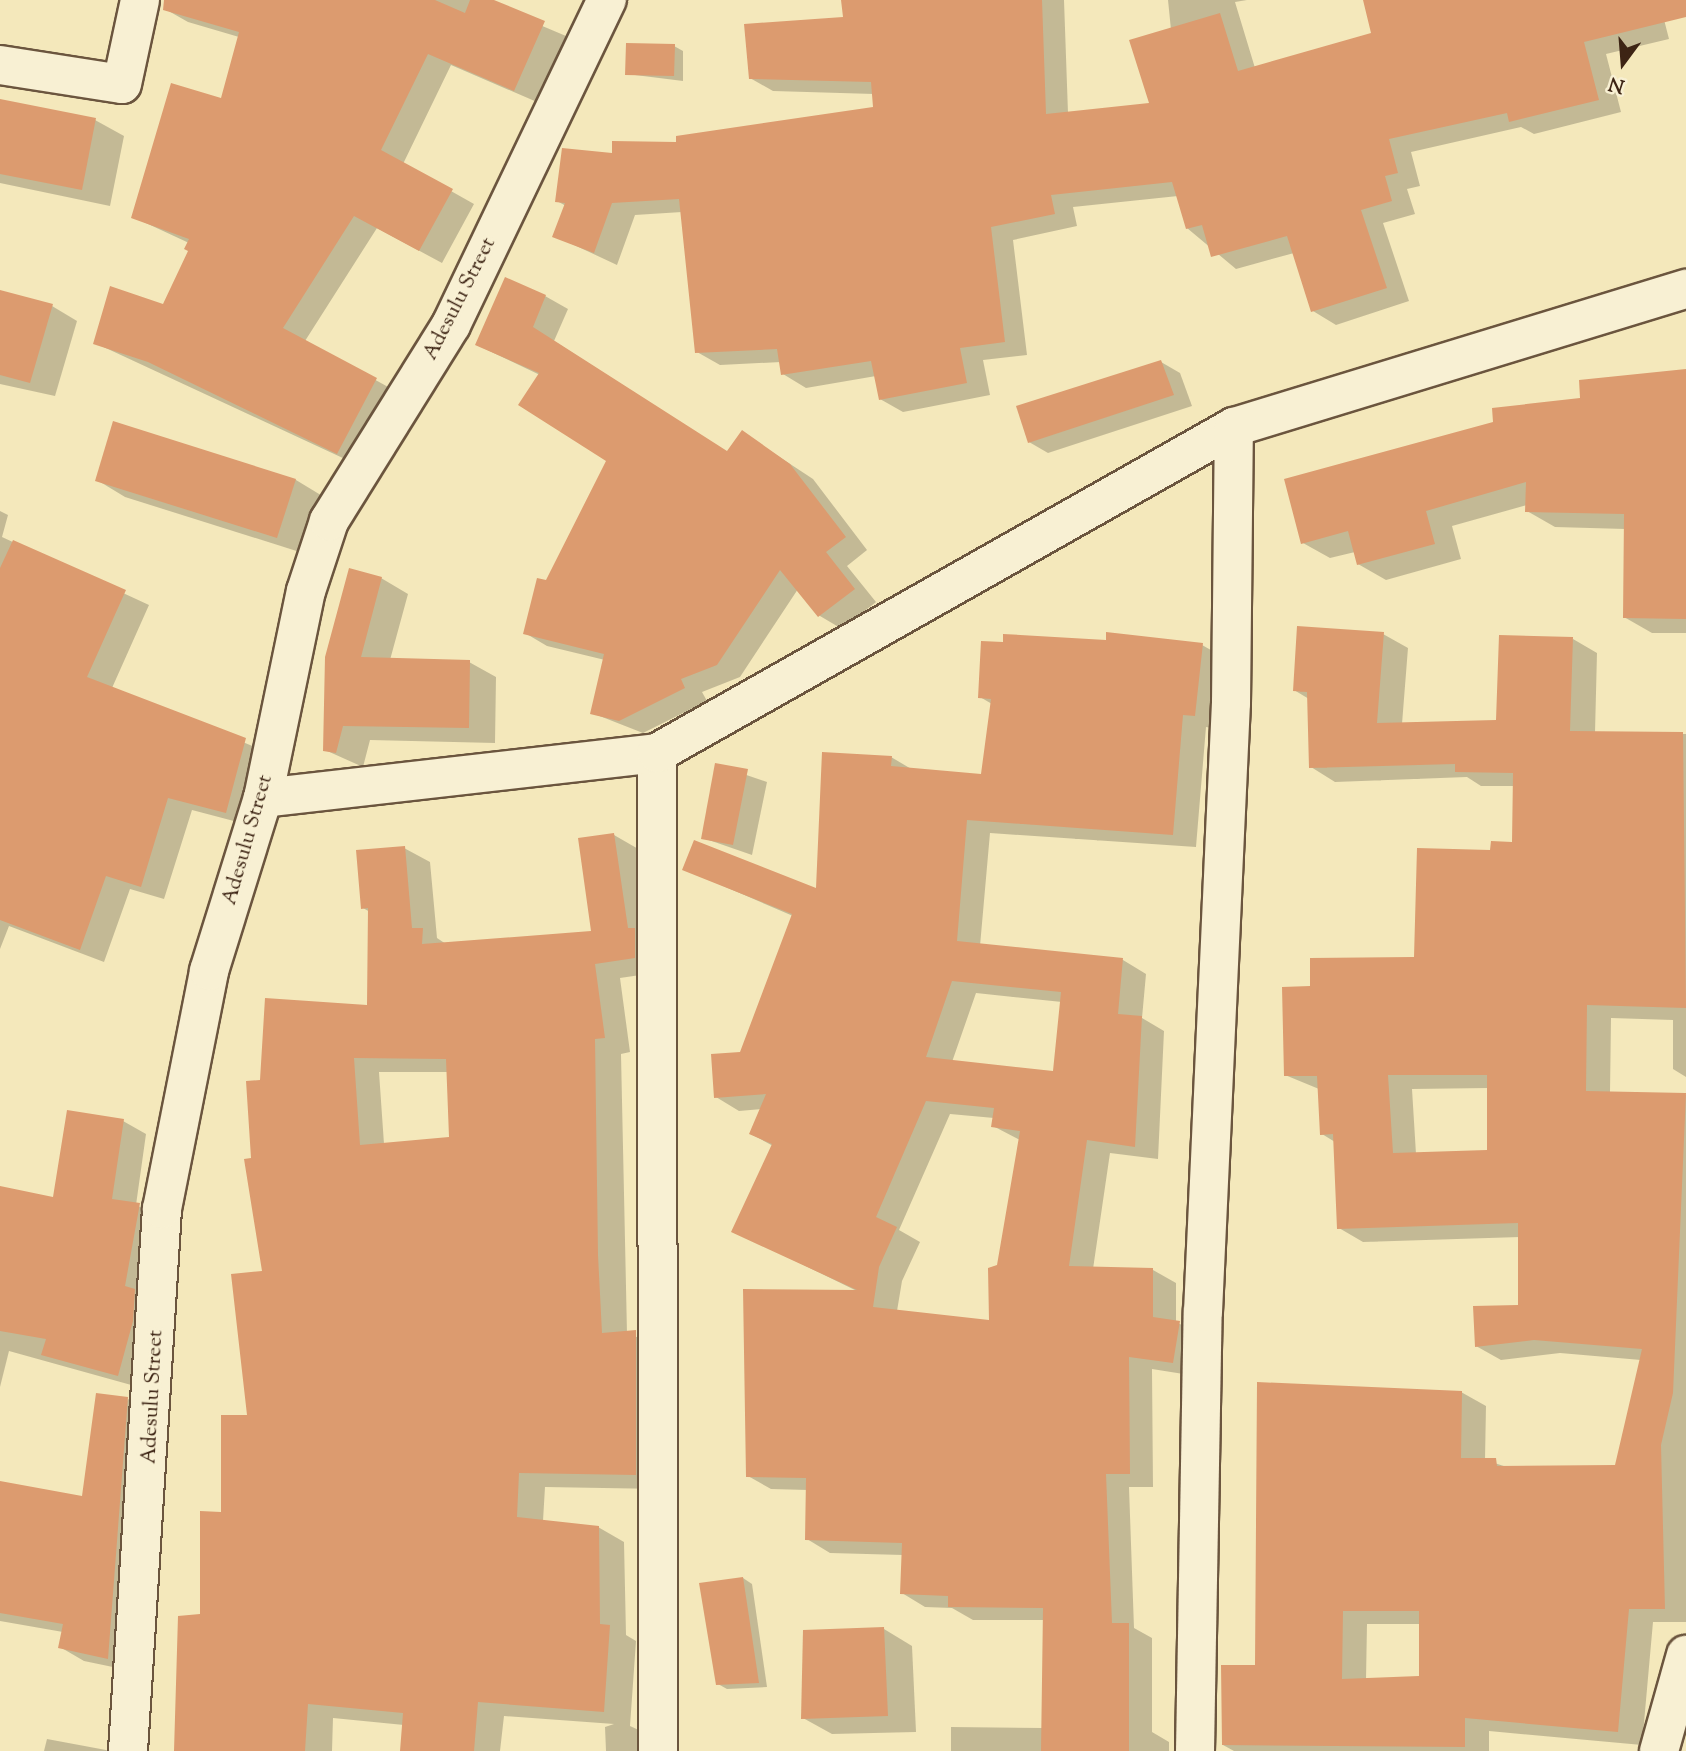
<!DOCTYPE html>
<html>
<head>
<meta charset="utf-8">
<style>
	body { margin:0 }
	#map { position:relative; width:1686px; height:1751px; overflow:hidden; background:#f4e8bb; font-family:"Sorts Mill Goudy",serif }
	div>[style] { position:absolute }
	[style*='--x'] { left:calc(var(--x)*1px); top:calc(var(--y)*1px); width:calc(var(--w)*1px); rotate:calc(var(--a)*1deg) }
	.shadow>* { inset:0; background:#0003 }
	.building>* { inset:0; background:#dc9b6f }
	.roads { filter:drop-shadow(2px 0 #6b553e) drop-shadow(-2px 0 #6b553e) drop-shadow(0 2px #6b553e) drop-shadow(0 -2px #6b553e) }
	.minor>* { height:38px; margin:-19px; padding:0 19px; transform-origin:19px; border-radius:19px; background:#f8f0d3 }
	span { translate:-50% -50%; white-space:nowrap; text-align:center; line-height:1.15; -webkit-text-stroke:6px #f8f0d3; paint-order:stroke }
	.street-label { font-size:21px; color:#3d2414 }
	.north { position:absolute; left:1588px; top:28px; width:70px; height:70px; -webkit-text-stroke:5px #f8f0d3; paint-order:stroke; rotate:196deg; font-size:19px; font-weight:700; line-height:28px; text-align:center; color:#3d2414 }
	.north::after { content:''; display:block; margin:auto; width:24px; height:32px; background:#3d2414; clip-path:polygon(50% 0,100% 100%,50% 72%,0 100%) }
</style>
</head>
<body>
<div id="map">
	<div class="shadow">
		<i style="clip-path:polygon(168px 0,481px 0,566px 36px,537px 102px,451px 65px,403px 164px,474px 204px,442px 263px,377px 228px,305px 341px,399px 393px,360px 466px,95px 343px,163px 306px,191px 251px,189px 243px,133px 217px,222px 100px,239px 37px,188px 22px,165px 9px)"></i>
		<i style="clip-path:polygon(843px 0,1064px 0,1068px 113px,1151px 105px,1171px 30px,1168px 0,1247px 0,1235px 2px,1255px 68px,1373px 34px,1365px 0,1659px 0,1669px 39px,1606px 54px,1621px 112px,1534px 134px,1521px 127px,1411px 152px,1420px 186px,1407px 189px,1415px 214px,1383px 223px,1409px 301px,1336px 325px,1313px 311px,1294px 253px,1236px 269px,1187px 228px,1178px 196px,1073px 207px,1077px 226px,1013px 240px,1027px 355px,983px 360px,990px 395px,903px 412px,880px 399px,876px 376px,806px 388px,783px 374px,781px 362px,720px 365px,697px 352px,682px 212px,635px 215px,617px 265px,555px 236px,566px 206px,557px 201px,613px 155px,875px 108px,874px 94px,773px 91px,750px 78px,845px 19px)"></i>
		<i style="clip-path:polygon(674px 46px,683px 51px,683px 81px,627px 74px)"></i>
		<i style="clip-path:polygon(0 101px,95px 120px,124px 136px,110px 206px,0 183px)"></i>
		<i style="clip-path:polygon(0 293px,52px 306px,77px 321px,55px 396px,0 384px)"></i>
		<i style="clip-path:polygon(545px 296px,568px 309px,554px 341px,728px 453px,743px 433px,813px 479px,867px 550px,847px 566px,876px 602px,842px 629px,820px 616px,798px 589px,740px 677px,702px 692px,707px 701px,643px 733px,592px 713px,605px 660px,547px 646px,525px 633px,608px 460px,540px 375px,477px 345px)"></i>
		<i style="clip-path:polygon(1161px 362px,1180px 373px,1192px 406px,1048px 453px,1029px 442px)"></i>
		<i style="clip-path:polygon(1686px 371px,1686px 633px,1652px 633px,1624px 617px,1625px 529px,1555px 527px,1527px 511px,1527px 505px,1452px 526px,1461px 559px,1386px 580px,1358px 564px,1355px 552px,1330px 558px,1303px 543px,1582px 400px)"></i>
		<i style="clip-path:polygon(97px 480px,296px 480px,324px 497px,306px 554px,125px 497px)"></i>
		<i style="clip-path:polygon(0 511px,8px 515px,2px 537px,149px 605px,112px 688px,269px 753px,249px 825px,192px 810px,164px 899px,130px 889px,104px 962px,9px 926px,0 949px)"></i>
		<i style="clip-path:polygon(381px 578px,408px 594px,390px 660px,469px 662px,496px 677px,495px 743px,370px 740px,363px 767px,325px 750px)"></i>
		<i style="clip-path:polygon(evenodd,1383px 634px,1408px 648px,1402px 724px,1498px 722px,1573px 639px,1597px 653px,1595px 733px,1686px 734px,1686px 1077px,1673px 1069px,1673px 1020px,1611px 1018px,1610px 1093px,1686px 1095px,1686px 1622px,1653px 1622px,1642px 1745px,1489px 1731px,1489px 1751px,1234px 1751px,1223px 1745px,1256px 1666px,1461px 1392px,1486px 1406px,1485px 1460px,1510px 1468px,1617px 1466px,1641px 1360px,1560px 1353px,1501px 1360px,1476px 1346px,1520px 1306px,1520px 1237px,1363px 1242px,1339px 1228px,1335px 1142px,1322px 1134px,1319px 1089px,1285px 1075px,1312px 988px,1415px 958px,1492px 852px,1514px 844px,1514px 786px,1481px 786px,1467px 777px,1335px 782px,1311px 767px,1309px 699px,1294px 690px,1383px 634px,1489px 1088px,1489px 1151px,1416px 1154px,1412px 1089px,1489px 1088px,1383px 634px,1367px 1624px,1421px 1624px,1421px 1677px,1366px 1680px,1367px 1624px)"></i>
		<i style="clip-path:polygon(evenodd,1202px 645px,1225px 658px,1218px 729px,1206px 727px,1196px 847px,990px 833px,980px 946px,1123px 960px,1146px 974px,1142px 1018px,1164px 1031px,1158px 1159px,1110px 1153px,1093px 1269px,1153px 1270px,1176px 1283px,1176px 1322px,1203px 1336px,1196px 1376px,1152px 1369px,1153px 1487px,1129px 1487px,1134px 1628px,1152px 1638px,1152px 1732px,1169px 1742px,1169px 1751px,951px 1751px,951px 1727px,1043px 1728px,1044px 1620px,973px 1620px,952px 1608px,925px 1607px,902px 1593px,903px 1555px,830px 1553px,807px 1539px,808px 1490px,771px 1489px,748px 1476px,859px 1292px,734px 1231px,773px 1146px,751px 1134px,762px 1109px,739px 1111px,716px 1097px,742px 1054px,793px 916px,684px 869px,817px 891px,891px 757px,913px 770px,982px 776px,992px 704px,980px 697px,1202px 645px,976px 993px,1062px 1002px,1055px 1073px,952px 1062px,976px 993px,1202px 645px,950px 1114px,994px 1118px,993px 1126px,1020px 1140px,991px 1322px,897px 1311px,902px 1281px,920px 1242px,899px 1230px,950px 1114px)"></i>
		<i style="clip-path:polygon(717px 765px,767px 782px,752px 855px,703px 838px)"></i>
		<i style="clip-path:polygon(evenodd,614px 835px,640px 850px,661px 972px,620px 978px,630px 1052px,621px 1054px,627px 1333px,661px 1347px,661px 1489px,545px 1487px,543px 1521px,598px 1527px,624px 1542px,626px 1635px,636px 1641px,630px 1726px,654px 1737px,654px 1751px,606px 1751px,605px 1727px,614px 1724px,504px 1716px,500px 1751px,401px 1751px,404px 1725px,333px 1718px,332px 1751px,177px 1751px,223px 1513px,249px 1417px,264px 1272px,253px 1159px,262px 1081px,368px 1007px,370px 912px,363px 908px,404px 848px,430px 862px,437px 938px,446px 944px,593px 933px,614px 835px,379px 1072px,448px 1072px,450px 1138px,384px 1144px,379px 1072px)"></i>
		<i style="clip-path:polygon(123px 1121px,146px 1134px,136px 1205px,162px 1218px,142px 1388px,9px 1351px,0 1387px,0 1187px,54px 1199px)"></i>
		<i style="clip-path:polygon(128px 1399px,152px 1413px,132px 1671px,84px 1661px,60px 1647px,63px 1632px,0 1621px,0 1483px,83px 1498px)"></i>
		<i style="clip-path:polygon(743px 1578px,752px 1584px,767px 1687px,727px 1689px,718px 1684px)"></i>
		<i style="clip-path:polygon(884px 1629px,912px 1646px,916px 1732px,832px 1734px,803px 1718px)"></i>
		<i style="clip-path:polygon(47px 1739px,106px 1750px,108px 1751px,44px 1751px)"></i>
	</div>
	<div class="building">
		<i style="clip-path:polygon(164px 0,435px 0,465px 13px,470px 0,494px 0,545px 21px,514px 91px,428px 54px,381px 150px,453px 189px,419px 251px,354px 216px,283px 328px,377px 378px,337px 454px,148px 362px,93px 344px,110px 286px,163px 304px,188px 251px,184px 249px,189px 239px,131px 218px,171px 83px,221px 98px,239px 32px,163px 10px)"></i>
		<i style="clip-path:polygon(841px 0,1042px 0,1046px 114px,1149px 103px,1129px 40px,1220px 13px,1238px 71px,1371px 33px,1363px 0,1686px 0,1686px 17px,1584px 42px,1599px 100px,1509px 122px,1507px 113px,1389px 139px,1398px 173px,1385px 176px,1392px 201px,1361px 210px,1387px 288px,1311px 312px,1287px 236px,1211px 257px,1202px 225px,1186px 229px,1172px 182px,1051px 195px,1055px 214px,991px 227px,1005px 342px,960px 348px,967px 383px,879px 400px,871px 361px,781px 375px,777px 349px,695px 353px,679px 199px,612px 203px,594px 253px,552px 237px,565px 203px,555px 202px,562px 148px,612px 153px,612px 141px,676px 142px,676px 136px,873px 107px,871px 82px,749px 79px,744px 24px,843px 17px)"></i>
		<i style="clip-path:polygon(626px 43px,675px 44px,674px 76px,625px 75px)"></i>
		<i style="clip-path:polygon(0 99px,96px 118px,82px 190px,0 174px)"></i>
		<i style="clip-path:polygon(505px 277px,546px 295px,533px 327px,727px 451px,742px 430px,790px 464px,846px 537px,826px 552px,855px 589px,818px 617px,780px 570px,717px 665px,681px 679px,685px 688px,619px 721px,590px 714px,604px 654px,523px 634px,537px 578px,546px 580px,606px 461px,518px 405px,539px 373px,475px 345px)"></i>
		<i style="clip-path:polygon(0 290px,53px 304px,30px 383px,0 375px)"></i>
		<i style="clip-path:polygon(1161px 360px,1174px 395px,1028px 443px,1016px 406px)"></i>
		<i style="clip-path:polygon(1686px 369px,1686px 619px,1623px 618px,1624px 514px,1525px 512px,1526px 482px,1426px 511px,1435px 544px,1357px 565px,1348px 531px,1301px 544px,1284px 479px,1493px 422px,1492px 408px,1580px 398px,1579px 380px)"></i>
		<i style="clip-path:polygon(113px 421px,296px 479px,277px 538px,95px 481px)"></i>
		<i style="clip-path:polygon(13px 540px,126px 590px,87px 677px,246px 738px,226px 813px,168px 798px,141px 887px,106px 876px,80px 950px,0 920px,0 568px)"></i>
		<i style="clip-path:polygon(349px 568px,382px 577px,361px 657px,470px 660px,469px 728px,343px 726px,336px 753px,323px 751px,325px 657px)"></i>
		<i style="clip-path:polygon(evenodd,1297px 626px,1384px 632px,1377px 723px,1496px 720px,1499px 635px,1573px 637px,1570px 731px,1683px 732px,1686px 1008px,1587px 1005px,1586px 1091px,1686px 1093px,1673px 1393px,1661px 1445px,1665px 1609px,1629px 1609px,1618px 1732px,1465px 1718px,1465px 1747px,1222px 1745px,1221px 1665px,1255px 1665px,1257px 1382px,1462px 1391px,1461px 1458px,1496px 1458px,1497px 1466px,1615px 1465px,1642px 1349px,1534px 1340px,1475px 1347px,1473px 1306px,1518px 1305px,1518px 1223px,1337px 1229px,1333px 1134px,1320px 1135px,1317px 1076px,1284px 1076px,1282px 987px,1310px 986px,1310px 958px,1414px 957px,1417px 848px,1490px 850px,1491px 841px,1512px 842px,1513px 773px,1455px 772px,1455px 764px,1309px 768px,1307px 692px,1293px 691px,1297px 626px,1388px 1075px,1487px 1075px,1487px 1150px,1393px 1153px,1388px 1075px,1297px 626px,1343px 1611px,1419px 1611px,1419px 1676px,1342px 1679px,1343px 1611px)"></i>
		<i style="clip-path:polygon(evenodd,1106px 632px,1203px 643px,1195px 716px,1183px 715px,1173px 835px,967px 820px,957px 941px,1123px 958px,1118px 1014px,1142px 1016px,1135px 1147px,1087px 1140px,1069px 1266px,1153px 1268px,1153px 1317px,1180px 1321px,1173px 1363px,1129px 1357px,1130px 1474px,1106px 1474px,1112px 1623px,1129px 1623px,1129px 1751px,1041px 1751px,1043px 1608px,948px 1607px,948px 1596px,900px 1594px,902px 1543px,805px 1540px,806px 1478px,746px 1477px,743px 1289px,857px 1290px,731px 1232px,772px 1144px,749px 1134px,766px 1094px,714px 1098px,711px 1054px,740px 1052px,792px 914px,682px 870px,694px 840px,816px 888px,822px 752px,892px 756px,891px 766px,981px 774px,991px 699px,978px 698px,981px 641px,1003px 642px,1003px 634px,1106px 640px,1106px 632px,952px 981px,1061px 992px,1053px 1071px,926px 1057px,952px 981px,1106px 632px,926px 1101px,994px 1108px,991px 1127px,1020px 1131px,997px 1265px,988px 1268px,989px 1320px,873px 1307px,879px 1267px,897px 1227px,876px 1217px,926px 1101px)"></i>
		<i style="clip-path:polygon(715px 763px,748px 769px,733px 845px,701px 839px)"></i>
		<i style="clip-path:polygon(evenodd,614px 833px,628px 928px,635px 928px,635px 958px,595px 964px,605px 1038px,595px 1039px,598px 1255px,602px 1333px,636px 1330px,636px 1475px,519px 1473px,517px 1517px,599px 1526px,600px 1624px,610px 1625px,604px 1712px,478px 1702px,474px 1751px,400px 1751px,403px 1713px,308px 1704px,305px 1751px,174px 1751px,178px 1616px,200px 1614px,200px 1511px,221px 1512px,221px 1415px,247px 1415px,231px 1274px,262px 1271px,244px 1159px,251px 1158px,246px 1081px,260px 1080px,265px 998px,367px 1005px,368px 908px,361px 909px,356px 850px,405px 846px,412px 928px,423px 928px,422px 944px,591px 931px,578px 838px,614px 833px,354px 1058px,446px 1059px,449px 1137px,360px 1145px,354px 1058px)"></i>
		<i style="clip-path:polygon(67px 1110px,124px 1119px,112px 1199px,140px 1203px,125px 1286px,135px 1289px,133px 1321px,118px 1376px,41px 1355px,46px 1339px,0 1331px,0 1186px,53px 1197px)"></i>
		<i style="clip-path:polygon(96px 1393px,128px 1397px,108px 1659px,58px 1648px,63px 1624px,0 1613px,0 1481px,82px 1496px)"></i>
		<i style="clip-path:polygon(743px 1577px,759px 1683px,716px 1685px,699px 1583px)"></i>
		<i style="clip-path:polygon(884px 1627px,888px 1716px,801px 1719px,803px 1630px)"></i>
	</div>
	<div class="roads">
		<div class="minor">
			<i style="--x:0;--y:65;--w:123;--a:8.9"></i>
			<i style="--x:122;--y:84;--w:86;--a:-77.9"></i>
			<i style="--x:657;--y:753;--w:998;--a:89.94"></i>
			<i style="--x:263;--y:798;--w:397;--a:-6.5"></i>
			<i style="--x:657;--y:753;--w:663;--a:-29.47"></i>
			<i style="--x:1234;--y:427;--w:473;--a:-17"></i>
			<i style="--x:128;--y:1751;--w:543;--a:-86.41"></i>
			<i style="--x:162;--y:1209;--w:243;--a:-78.8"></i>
			<i style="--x:209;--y:971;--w:181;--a:-72.7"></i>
			<i style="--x:263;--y:798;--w:211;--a:-78.3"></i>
			<i style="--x:306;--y:591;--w:74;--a:-71.8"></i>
			<i style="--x:329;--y:521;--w:231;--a:-58.1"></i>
			<i style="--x:451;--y:325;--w:361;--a:-64.4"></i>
			<i style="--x:1195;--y:1751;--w:439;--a:-89"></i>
			<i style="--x:1203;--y:1312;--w:610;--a:-87.37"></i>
			<i style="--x:1231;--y:703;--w:276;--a:-89.4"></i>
			<i style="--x:1659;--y:1751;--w:100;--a:-74.3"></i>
		</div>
	</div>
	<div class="street-label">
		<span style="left:460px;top:299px;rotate:-63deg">Adesulu Street</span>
		<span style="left:248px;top:840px;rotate:-74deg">Adesulu Street</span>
		<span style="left:153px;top:1397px;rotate:-87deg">Adesulu Street</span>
	</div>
	<div class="north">N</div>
</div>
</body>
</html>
